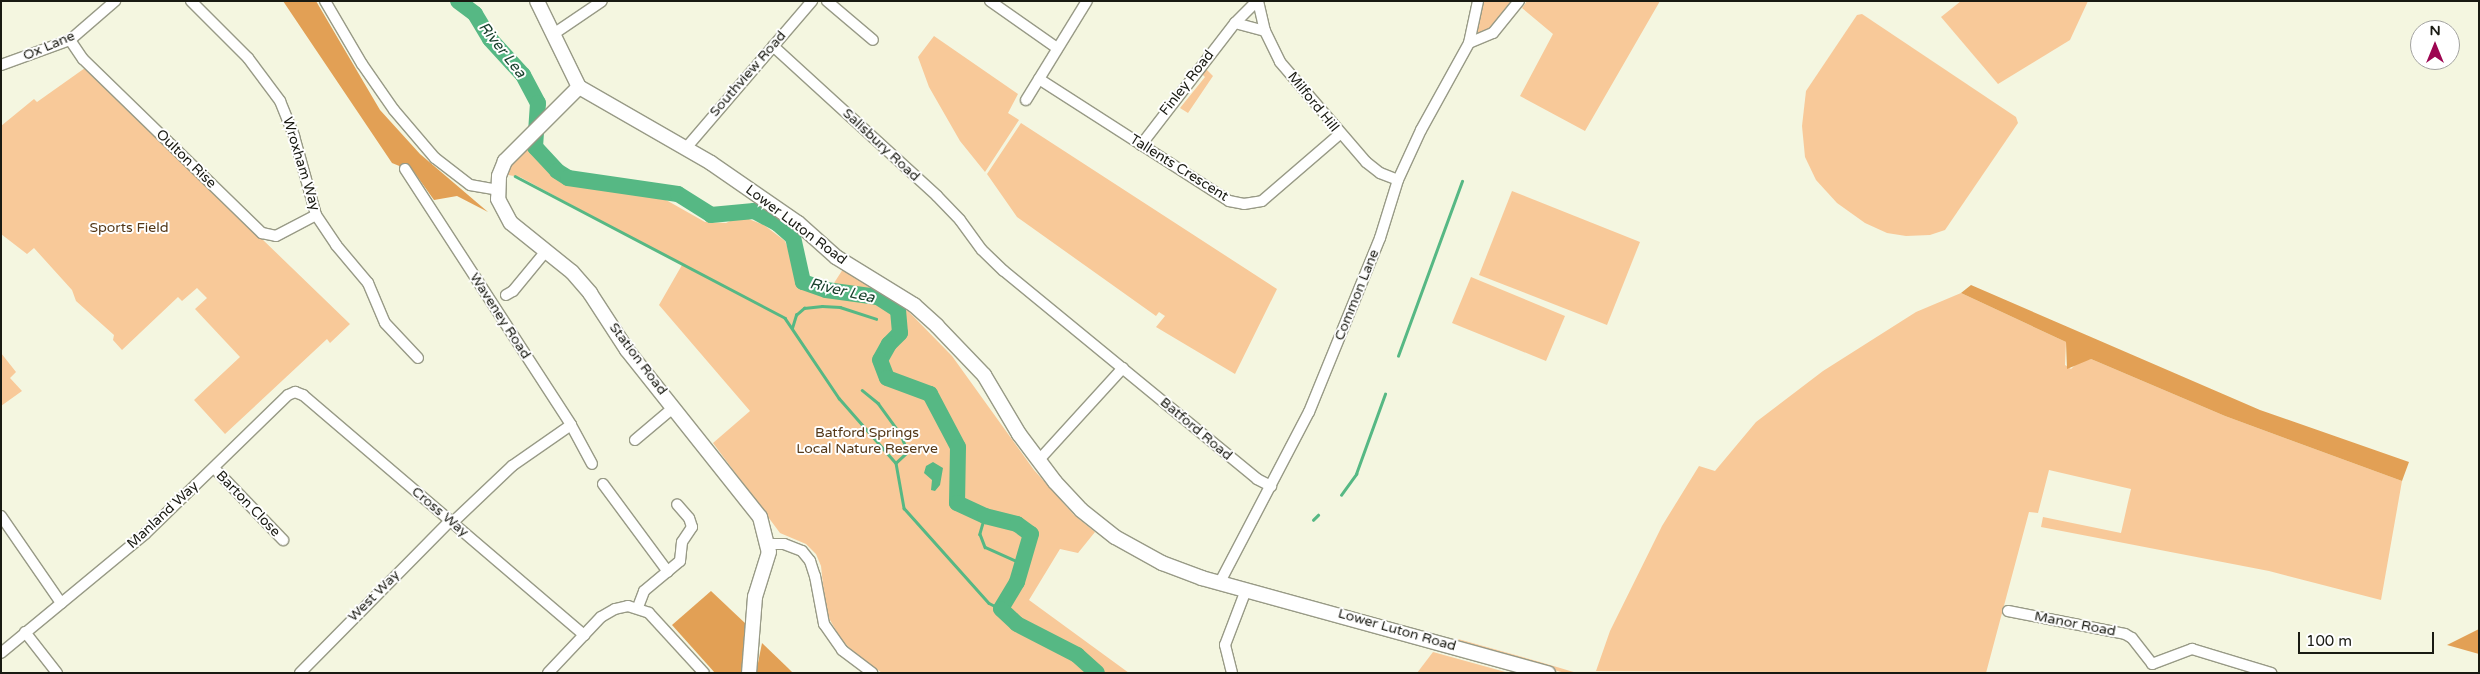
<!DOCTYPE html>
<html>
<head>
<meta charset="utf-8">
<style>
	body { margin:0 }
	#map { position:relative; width:2480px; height:674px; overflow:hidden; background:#f4f6e0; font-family:"Varela Round",sans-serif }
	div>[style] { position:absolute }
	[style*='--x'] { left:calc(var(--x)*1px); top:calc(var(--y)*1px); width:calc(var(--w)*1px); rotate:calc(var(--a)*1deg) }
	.green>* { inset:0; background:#f8c999 }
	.forest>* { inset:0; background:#e2a055 }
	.water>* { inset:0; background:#56b884 }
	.stream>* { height:2.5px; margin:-1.25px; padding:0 1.25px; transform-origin:1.25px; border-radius:1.25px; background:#56b884 }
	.river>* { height:16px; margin:-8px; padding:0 8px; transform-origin:8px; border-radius:8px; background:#56b884 }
	.roads { filter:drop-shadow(1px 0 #989a86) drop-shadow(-1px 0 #989a86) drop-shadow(0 1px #989a86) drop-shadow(0 -1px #989a86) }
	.street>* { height:10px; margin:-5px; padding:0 5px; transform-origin:5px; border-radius:5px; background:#fff }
	.secondary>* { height:14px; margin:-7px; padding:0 7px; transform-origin:7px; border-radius:7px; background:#fff }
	span { translate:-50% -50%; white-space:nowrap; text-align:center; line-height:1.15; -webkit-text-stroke:4px #fff; paint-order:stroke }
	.street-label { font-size:14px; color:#191a12 }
	.park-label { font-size:14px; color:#543818 }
	.water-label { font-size:15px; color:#153e29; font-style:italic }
	.frame { position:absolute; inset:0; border:2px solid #191a12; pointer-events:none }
	.north { position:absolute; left:2410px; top:20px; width:50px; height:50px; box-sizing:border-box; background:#fff; border:1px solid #a3a3a0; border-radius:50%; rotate:0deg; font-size:14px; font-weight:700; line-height:20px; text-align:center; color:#191a12 }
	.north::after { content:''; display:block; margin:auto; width:18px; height:22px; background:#9d0651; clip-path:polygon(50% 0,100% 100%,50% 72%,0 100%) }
	.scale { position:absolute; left:2298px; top:632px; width:136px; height:22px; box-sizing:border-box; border:2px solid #191a12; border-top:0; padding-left:6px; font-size:15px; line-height:18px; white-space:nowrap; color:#191a12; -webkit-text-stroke:4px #fff; paint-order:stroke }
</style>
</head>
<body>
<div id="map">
	<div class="green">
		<i style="clip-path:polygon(1482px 1px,1514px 1px,1490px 32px,1475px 36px)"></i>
		<i style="clip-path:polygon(1527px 1px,1660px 1px,1585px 131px,1520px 96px,1553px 34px,1522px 8px)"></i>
		<i style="clip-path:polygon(1961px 1px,2088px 1px,2070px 40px,1998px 84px,1941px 17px)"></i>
		<i style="clip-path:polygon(1862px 14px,2016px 117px,2018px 123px,1945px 230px,1930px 235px,1906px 236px,1887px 233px,1865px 223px,1837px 203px,1816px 180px,1805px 157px,1802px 126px,1806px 91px,1857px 15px)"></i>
		<i style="clip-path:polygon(934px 36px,1018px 94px,1008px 113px,1019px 120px,985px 172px,960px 141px,929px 87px,918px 57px)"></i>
		<i style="clip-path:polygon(85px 68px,350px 324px,330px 343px,327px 339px,225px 434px,194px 400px,240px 357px,195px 309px,207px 298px,197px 288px,182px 301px,178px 297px,122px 350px,113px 340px,114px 335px,76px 301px,72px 290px,34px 248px,27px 254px,1px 234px,1px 126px,34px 99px,37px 102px)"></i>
		<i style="clip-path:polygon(1206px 69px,1213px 76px,1188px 113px,1180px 108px,1205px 77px,1202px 74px)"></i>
		<i style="clip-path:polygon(1021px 123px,1277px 289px,1235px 374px,1156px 327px,1165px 316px,1159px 312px,1156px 316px,1017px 217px,987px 174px)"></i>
		<i style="clip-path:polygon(530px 144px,549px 169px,570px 181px,590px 182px,659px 196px,705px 222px,726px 223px,741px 216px,764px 225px,785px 241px,799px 277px,827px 294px,843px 269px,909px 312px,952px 356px,1034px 470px,1074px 515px,1095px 532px,1078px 553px,1060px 549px,1029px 600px,1129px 673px,882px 673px,855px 653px,842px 641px,826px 613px,821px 566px,816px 554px,806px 544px,780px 533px,713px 443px,750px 411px,659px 305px,682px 265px,520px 177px,508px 175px,511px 163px)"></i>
		<i style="clip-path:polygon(1512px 191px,1640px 242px,1607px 325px,1479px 275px)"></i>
		<i style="clip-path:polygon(1471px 277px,1565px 316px,1546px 361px,1452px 323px)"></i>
		<i style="clip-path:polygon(1961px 293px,2066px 342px,2065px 365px,2071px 369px,2079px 361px,2091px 359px,2225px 416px,2402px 481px,2381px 600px,2269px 571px,2041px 527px,2043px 517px,2121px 533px,2131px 489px,2049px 470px,2038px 513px,2029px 512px,1986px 673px,1596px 671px,1610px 631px,1662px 526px,1699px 466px,1715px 471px,1756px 422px,1823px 371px,1916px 312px)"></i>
		<i style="clip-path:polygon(1px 353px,16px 372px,10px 378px,22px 391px,1px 406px)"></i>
		<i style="clip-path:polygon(1458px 639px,1540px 662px,1577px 673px,1565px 673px,1463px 645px)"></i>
		<i style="clip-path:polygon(1433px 652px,1509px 673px,1417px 673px)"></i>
	</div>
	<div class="forest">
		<i style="clip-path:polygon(283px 1px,316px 1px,380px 110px,420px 154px,488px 212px,457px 196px,434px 200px,414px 172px,392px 163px)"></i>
		<i style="clip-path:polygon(1971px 285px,2260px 410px,2409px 462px,2402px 481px,2225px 416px,2091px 359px,2067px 369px,2066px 342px,1961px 293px)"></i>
		<i style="clip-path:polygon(711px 591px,746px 624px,743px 673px,715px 673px,672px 625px)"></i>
		<i style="clip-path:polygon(2479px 629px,2479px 654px,2447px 645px)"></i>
		<i style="clip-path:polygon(762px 643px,788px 668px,793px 673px,756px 673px)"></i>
	</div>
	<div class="water">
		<i style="clip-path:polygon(933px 462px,943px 468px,940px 485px,935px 491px,931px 490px,932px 480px,924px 473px,926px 466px)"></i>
	</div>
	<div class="stream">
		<i style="--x:515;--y:176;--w:305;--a:27.7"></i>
		<i style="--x:785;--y:318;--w:97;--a:56"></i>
		<i style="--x:839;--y:398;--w:86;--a:48.8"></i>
		<i style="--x:896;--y:463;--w:46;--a:79.9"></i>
		<i style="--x:904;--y:508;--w:127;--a:48.2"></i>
		<i style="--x:989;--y:603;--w:13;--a:27"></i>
		<i style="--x:792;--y:328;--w:14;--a:-73"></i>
		<i style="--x:796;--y:315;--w:11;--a:-41"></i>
		<i style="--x:804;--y:308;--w:18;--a:-6"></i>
		<i style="--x:822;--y:306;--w:18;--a:3"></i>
		<i style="--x:840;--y:307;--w:38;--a:18"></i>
		<i style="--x:1398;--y:356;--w:186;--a:-69.9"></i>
		<i style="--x:862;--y:390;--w:21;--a:39"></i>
		<i style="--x:878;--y:403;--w:39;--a:54"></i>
		<i style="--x:901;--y:435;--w:18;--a:68"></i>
		<i style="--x:908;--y:452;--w:16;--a:137"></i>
		<i style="--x:1341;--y:495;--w:26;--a:-54"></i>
		<i style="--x:1356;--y:474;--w:85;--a:-70.1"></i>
		<i style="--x:985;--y:516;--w:19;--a:106"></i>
		<i style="--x:980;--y:534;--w:14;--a:69"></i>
		<i style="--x:985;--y:547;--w:42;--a:24.1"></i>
		<i style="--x:1313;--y:520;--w:7;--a:-45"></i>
	</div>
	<div class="river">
		<i style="--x:458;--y:1;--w:21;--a:37"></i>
		<i style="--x:475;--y:14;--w:29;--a:59"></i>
		<i style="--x:490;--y:39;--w:49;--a:47.5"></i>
		<i style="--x:523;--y:75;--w:32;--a:62"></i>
		<i style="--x:538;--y:103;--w:44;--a:93.9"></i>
		<i style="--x:535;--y:147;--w:33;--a:47"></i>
		<i style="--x:557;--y:171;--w:13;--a:32"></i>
		<i style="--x:568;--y:178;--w:111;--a:8.3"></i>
		<i style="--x:678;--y:194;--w:39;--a:32"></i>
		<i style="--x:711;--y:215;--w:43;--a:-5.3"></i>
		<i style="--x:754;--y:211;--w:27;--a:28"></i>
		<i style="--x:778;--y:224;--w:20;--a:41"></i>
		<i style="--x:793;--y:237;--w:46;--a:77.5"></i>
		<i style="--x:803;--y:282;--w:24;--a:19"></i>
		<i style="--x:826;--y:290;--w:52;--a:7.7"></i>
		<i style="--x:878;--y:297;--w:24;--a:33"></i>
		<i style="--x:898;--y:310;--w:23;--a:85"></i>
		<i style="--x:900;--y:333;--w:16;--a:135"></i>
		<i style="--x:889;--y:344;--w:18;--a:119"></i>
		<i style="--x:880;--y:360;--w:19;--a:69"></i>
		<i style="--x:887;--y:378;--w:46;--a:20.4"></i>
		<i style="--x:930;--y:394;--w:60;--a:62.2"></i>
		<i style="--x:958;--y:447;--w:56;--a:91"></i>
		<i style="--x:957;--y:503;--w:31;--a:25"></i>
		<i style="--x:985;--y:516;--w:33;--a:14"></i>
		<i style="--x:1017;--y:524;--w:17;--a:36"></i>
		<i style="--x:1031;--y:534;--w:50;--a:106.3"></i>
		<i style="--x:1017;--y:582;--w:31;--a:121"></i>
		<i style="--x:1001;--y:609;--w:22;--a:43"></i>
		<i style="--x:1017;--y:624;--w:68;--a:27.3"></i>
		<i style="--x:1077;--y:655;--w:27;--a:42"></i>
	</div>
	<div class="roads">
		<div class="street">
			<i style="--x:191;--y:1;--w:81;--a:45"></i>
			<i style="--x:248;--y:58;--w:54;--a:53.3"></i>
			<i style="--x:280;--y:101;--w:38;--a:68"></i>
			<i style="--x:294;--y:136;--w:82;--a:74.4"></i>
			<i style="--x:316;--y:215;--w:36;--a:56"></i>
			<i style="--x:336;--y:245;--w:50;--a:49.9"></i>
			<i style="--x:368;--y:283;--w:43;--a:67"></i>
			<i style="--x:385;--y:323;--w:48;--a:46.7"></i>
			<i style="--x:325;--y:1;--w:73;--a:59.6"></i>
			<i style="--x:362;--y:64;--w:56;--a:55.2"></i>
			<i style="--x:394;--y:110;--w:63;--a:49.5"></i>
			<i style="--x:435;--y:158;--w:44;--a:37.6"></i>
			<i style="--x:470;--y:185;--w:27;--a:10"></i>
			<i style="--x:827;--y:1;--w:60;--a:40.3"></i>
			<i style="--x:990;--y:1;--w:82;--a:35"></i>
			<i style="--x:1258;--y:1;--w:31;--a:77"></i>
			<i style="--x:1265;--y:31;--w:34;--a:64"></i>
			<i style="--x:1280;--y:62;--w:132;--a:49.3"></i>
			<i style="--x:1366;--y:162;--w:18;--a:38"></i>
			<i style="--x:1380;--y:173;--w:19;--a:21"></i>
			<i style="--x:1235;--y:23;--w:31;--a:15"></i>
			<i style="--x:552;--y:35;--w:60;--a:-34.2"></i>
			<i style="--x:70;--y:40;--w:23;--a:56"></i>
			<i style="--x:83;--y:59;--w:250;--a:44.2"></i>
			<i style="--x:262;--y:233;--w:14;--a:12"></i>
			<i style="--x:276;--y:236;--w:45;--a:-27.7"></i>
			<i style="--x:1469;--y:43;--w:26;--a:-23"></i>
			<i style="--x:1493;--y:33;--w:41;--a:-50.9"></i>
			<i style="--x:773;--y:46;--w:222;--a:42.4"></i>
			<i style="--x:937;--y:196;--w:33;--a:46"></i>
			<i style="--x:960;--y:220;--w:37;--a:54"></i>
			<i style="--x:982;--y:250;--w:30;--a:44"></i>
			<i style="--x:1004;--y:271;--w:328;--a:39.4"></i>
			<i style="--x:1257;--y:479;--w:16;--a:27"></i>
			<i style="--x:1;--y:65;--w:73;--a:-19.9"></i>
			<i style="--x:70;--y:40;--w:60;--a:-40.9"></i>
			<i style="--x:1039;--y:79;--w:226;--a:32.7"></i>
			<i style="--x:1229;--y:201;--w:15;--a:11"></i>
			<i style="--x:1244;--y:204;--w:18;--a:-9"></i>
			<i style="--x:1262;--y:201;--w:103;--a:-40.7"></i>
			<i style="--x:1026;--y:100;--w:116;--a:-58.4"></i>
			<i style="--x:1141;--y:145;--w:154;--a:-52.4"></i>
			<i style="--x:1235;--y:23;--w:31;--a:-45"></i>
			<i style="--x:686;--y:148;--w:194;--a:-49.4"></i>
			<i style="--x:405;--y:169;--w:305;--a:57"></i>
			<i style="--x:571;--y:425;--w:44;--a:61.7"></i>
			<i style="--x:506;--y:295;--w:8;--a:-30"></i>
			<i style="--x:513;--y:291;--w:52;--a:-50.5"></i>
			<i style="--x:635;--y:440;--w:51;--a:-40.2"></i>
			<i style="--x:1038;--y:461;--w:126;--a:-47.6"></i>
			<i style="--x:214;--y:468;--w:100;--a:46.2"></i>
			<i style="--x:603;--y:484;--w:109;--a:53.5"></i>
			<i style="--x:1;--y:516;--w:106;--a:55.4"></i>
			<i style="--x:452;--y:523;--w:83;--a:-43.5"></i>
			<i style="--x:512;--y:466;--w:72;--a:-34.8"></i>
			<i style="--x:768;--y:544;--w:16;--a:0"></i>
			<i style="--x:784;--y:544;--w:19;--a:21"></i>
			<i style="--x:802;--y:551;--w:13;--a:51"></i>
			<i style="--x:810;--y:561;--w:16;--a:72"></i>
			<i style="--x:815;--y:576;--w:49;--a:79.4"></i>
			<i style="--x:824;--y:624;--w:32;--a:55"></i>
			<i style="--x:842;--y:650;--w:38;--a:37"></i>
			<i style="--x:1220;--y:582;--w:192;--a:-62.4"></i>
			<i style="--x:1309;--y:412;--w:188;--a:-67.8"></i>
			<i style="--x:1380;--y:238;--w:61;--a:-72.8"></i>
			<i style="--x:1398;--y:180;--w:55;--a:-65.3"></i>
			<i style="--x:1421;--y:130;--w:99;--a:-61.1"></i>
			<i style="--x:1469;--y:43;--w:43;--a:-77.9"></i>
			<i style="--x:638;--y:607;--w:17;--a:-69"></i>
			<i style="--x:644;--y:591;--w:47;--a:-39.8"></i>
			<i style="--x:680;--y:561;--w:19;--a:-84"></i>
			<i style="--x:682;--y:542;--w:18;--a:-56"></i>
			<i style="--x:692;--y:527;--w:9;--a:-108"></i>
			<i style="--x:689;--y:518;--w:18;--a:-131"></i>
			<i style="--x:2008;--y:611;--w:119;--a:11.1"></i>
			<i style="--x:2125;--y:634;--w:8;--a:30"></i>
			<i style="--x:2132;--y:638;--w:33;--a:52"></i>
			<i style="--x:2152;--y:664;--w:43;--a:-20.6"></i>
			<i style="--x:2192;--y:649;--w:83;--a:16.9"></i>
			<i style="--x:25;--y:632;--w:52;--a:52"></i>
			<i style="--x:1;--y:653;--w:187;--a:-39.6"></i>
			<i style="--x:145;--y:534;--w:199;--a:-44.2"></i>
			<i style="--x:288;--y:395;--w:8;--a:-23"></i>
			<i style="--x:295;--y:392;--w:9;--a:21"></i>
			<i style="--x:303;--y:395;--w:370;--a:40.5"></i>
			<i style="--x:300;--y:673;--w:214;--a:-45.4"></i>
			<i style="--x:548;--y:673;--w:77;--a:-46.6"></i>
			<i style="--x:601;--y:617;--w:16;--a:-30"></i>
			<i style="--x:615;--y:609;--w:13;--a:-13"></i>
			<i style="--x:628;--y:606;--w:22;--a:18"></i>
			<i style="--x:649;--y:613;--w:81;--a:47.5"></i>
			<i style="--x:1232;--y:673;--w:29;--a:-104"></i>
			<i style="--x:1225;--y:645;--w:59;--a:-69.1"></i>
		</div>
		<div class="secondary">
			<i style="--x:537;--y:1;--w:96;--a:64"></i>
			<i style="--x:579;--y:87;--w:152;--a:29.9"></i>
			<i style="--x:711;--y:163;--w:106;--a:34.6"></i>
			<i style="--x:798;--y:223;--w:51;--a:41.8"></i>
			<i style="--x:836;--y:257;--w:92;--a:31.6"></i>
			<i style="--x:914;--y:305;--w:31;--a:42"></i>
			<i style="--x:937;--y:326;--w:68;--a:46.2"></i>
			<i style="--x:984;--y:375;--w:69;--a:59.3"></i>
			<i style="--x:1019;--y:434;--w:60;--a:53.1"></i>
			<i style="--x:1055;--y:482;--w:38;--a:47"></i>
			<i style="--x:1081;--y:510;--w:43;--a:38.5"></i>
			<i style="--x:1115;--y:537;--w:54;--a:29"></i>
			<i style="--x:1162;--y:563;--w:43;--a:20.6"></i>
			<i style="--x:1202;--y:578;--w:359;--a:15.4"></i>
			<i style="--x:579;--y:87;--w:105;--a:135"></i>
			<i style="--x:505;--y:161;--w:16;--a:112"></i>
			<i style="--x:499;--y:176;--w:23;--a:92"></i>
			<i style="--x:498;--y:199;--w:27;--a:62"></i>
			<i style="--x:511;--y:223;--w:78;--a:38.8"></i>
			<i style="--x:572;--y:272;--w:28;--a:49"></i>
			<i style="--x:590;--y:293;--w:68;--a:57"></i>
			<i style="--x:627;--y:350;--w:213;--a:51.5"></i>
			<i style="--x:760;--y:517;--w:36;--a:76"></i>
			<i style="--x:769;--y:552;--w:47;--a:107.3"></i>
			<i style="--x:755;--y:597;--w:76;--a:94.5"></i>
		</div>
	</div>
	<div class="street-label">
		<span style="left:49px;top:46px;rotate:-23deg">Ox Lane</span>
		<span style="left:748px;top:74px;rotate:-49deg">Southview Road</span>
		<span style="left:1187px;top:83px;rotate:-52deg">Finley Road</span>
		<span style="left:1313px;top:102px;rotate:51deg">Milford Hill</span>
		<span style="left:881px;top:145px;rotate:43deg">Salisbury Road</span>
		<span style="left:186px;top:159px;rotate:44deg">Oulton Rise</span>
		<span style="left:301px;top:164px;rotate:73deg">Wroxham Way</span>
		<span style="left:1179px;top:168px;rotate:32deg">Tallents Crescent</span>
		<span style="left:796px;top:225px;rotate:37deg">Lower Luton Road</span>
		<span style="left:1357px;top:295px;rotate:-68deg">Common Lane</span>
		<span style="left:500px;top:316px;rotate:57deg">Waveney Road</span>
		<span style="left:638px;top:359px;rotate:53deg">Station Road</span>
		<span style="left:1196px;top:429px;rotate:40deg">Batford Road</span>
		<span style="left:248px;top:504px;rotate:46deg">Barton Close</span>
		<span style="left:440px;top:512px;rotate:40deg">Cross Way</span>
		<span style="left:163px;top:515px;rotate:-43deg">Manland Way</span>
		<span style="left:374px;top:596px;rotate:-45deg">West Way</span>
		<span style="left:2075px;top:624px;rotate:11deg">Manor Road</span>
		<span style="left:1397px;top:630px;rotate:16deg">Lower Luton Road</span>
	</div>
	<div class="park-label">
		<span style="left:129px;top:228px">Sports Field</span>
		<span style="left:867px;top:441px">Batford Springs<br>Local Nature Reserve</span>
	</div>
	<div class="water-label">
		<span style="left:502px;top:50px;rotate:52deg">River Lea</span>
		<span style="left:842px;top:291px;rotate:13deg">River Lea</span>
	</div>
	<div class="frame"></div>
	<div class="north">N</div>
	<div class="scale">100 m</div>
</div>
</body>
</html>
